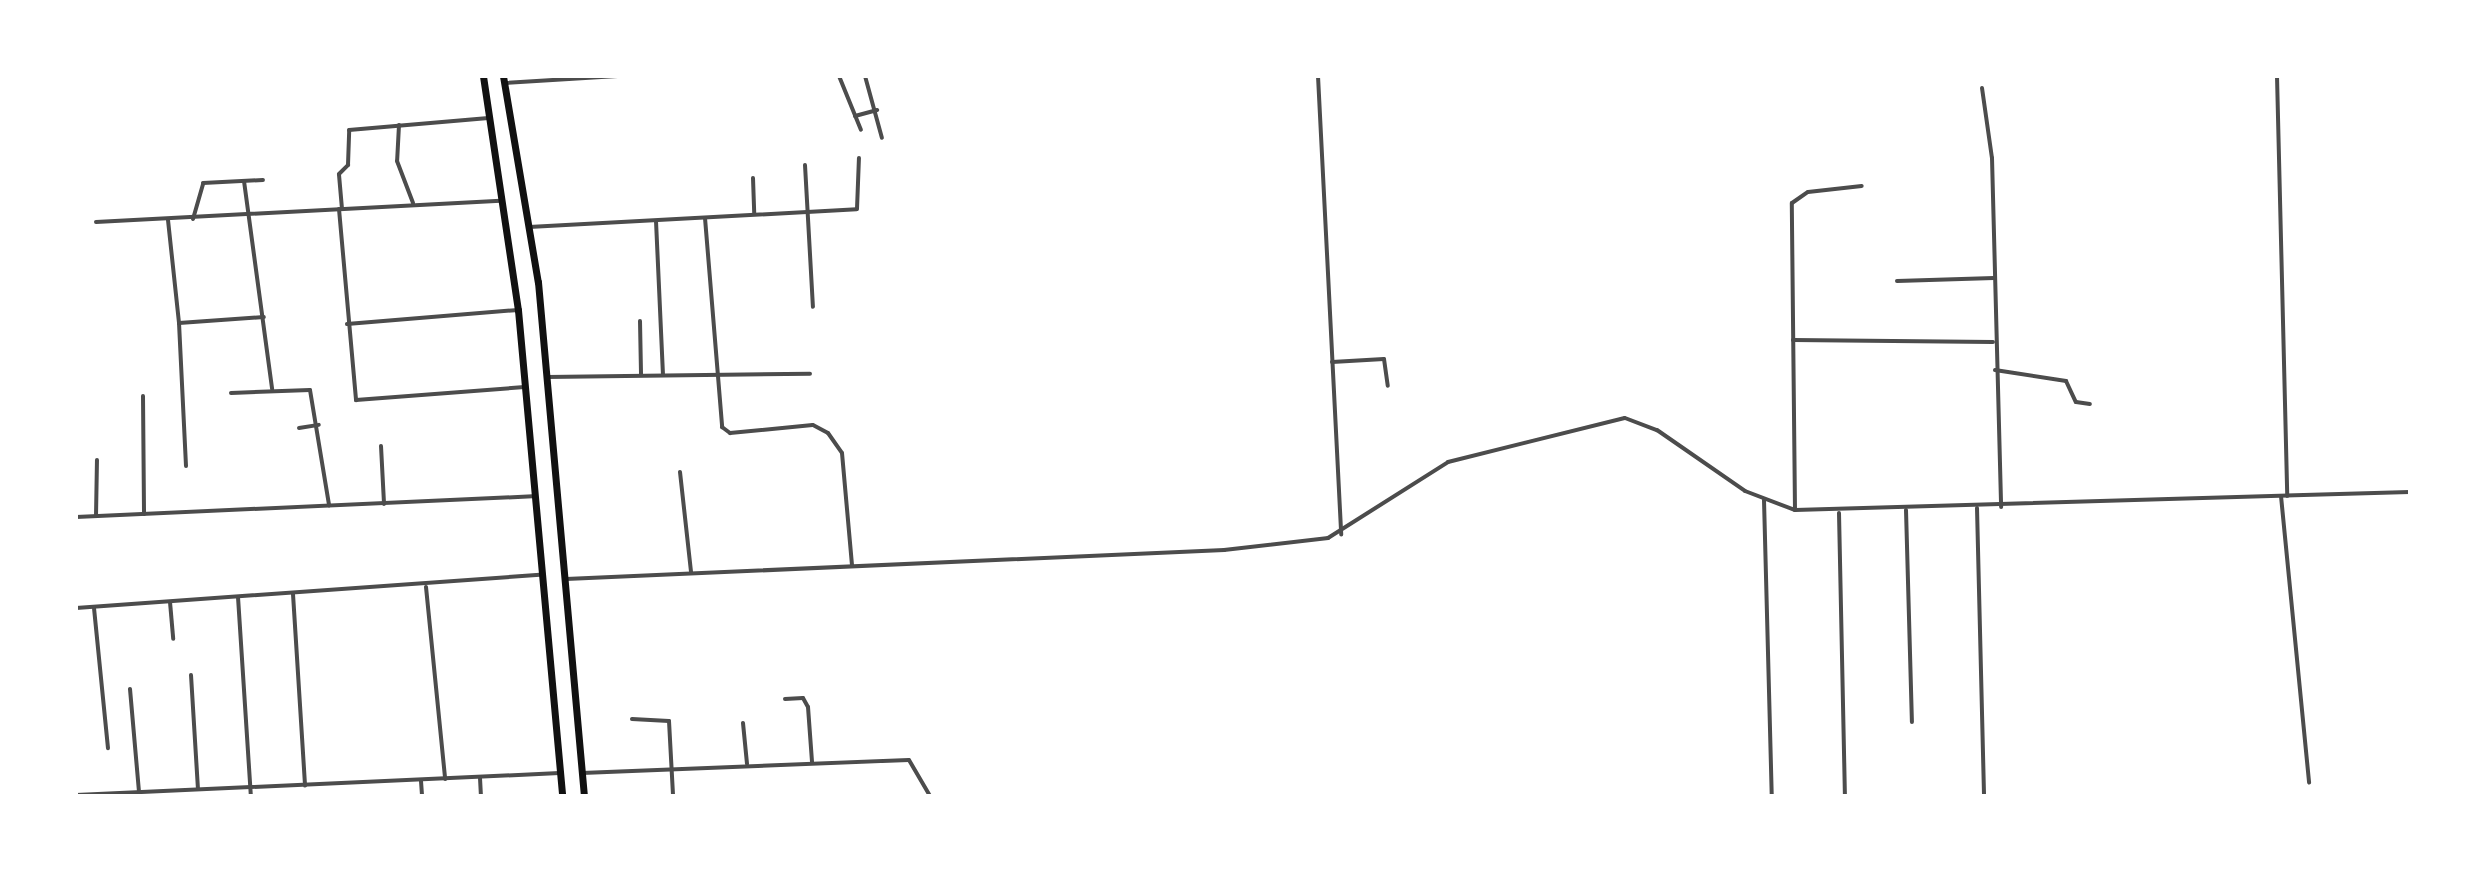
<!DOCTYPE html>
<html>
<head>
<meta charset="utf-8">
<style>
	body { margin:0 }
	#map { position:relative; width:2486px; height:872px; overflow:hidden; background:#fff; font-family:"Archivo Narrow",sans-serif }
	div>[style] { position:absolute }
	[style*='--x'] { left:calc(var(--x)*1px); top:calc(var(--y)*1px); width:calc(var(--w)*1px); rotate:calc(var(--a)*1deg) }
	.minor>* { height:4px; margin:-2px; padding:0 2px; transform-origin:2px; border-radius:2px; background:#4c4c4c }
	.trunk>* { height:7px; margin:-3.5px; padding:0 3.5px; transform-origin:3.5px; border-radius:3.5px; background:#111 }
	span { translate:-50% -50%; white-space:nowrap; text-align:center; line-height:1.15; -webkit-text-stroke:7px #fff; paint-order:stroke }
	.frame { position:absolute; inset:0; border:78px solid #fff; pointer-events:none }
</style>
</head>
<body>
<div id="map">
	<div class="minor">
		<i style="--x:839;--y:76;--w:58;--a:67.8"></i>
		<i style="--x:865;--y:76;--w:64;--a:74.7"></i>
		<i style="--x:1318;--y:76;--w:459;--a:87.1"></i>
		<i style="--x:2277;--y:76;--w:420;--a:88.6"></i>
		<i style="--x:505;--y:83;--w:113;--a:-3.5"></i>
		<i style="--x:1982;--y:88;--w:71;--a:81.9"></i>
		<i style="--x:1992;--y:158;--w:349;--a:88.5"></i>
		<i style="--x:855;--y:116;--w:23;--a:-15"></i>
		<i style="--x:399;--y:125;--w:36;--a:93"></i>
		<i style="--x:397;--y:161;--w:45;--a:69.1"></i>
		<i style="--x:805;--y:165;--w:142;--a:86.8"></i>
		<i style="--x:753;--y:178;--w:36;--a:88"></i>
		<i style="--x:244;--y:181;--w:210;--a:82.3"></i>
		<i style="--x:339;--y:209;--w:192;--a:84.9"></i>
		<i style="--x:356;--y:400;--w:169;--a:-4.4"></i>
		<i style="--x:342;--y:209;--w:35;--a:-95"></i>
		<i style="--x:339;--y:174;--w:13;--a:-45"></i>
		<i style="--x:348;--y:165;--w:35;--a:-88"></i>
		<i style="--x:349;--y:130;--w:140;--a:-4.9"></i>
		<i style="--x:705;--y:218;--w:210;--a:85.3"></i>
		<i style="--x:722;--y:427;--w:10;--a:37"></i>
		<i style="--x:730;--y:433;--w:83;--a:-5.5"></i>
		<i style="--x:813;--y:425;--w:17;--a:28"></i>
		<i style="--x:828;--y:433;--w:24;--a:55"></i>
		<i style="--x:842;--y:453;--w:113;--a:84.9"></i>
		<i style="--x:193;--y:219;--w:37;--a:-74"></i>
		<i style="--x:203;--y:183;--w:60;--a:-2.9"></i>
		<i style="--x:168;--y:220;--w:104;--a:83.9"></i>
		<i style="--x:656;--y:221;--w:153;--a:87.4"></i>
		<i style="--x:96;--y:222;--w:405;--a:-3"></i>
		<i style="--x:529;--y:227;--w:328;--a:-3.1"></i>
		<i style="--x:857;--y:209;--w:51;--a:-87.8"></i>
		<i style="--x:1897;--y:281;--w:97;--a:-1.8"></i>
		<i style="--x:640;--y:321;--w:53;--a:88.9"></i>
		<i style="--x:347;--y:324;--w:172;--a:-4.7"></i>
		<i style="--x:1793;--y:340;--w:200;--a:0.6"></i>
		<i style="--x:1332;--y:362;--w:52;--a:-3.3"></i>
		<i style="--x:1384;--y:359;--w:27;--a:82"></i>
		<i style="--x:1995;--y:370;--w:72;--a:8.8"></i>
		<i style="--x:2066;--y:381;--w:23;--a:65"></i>
		<i style="--x:2076;--y:402;--w:14;--a:8"></i>
		<i style="--x:547;--y:377;--w:263;--a:-0.7"></i>
		<i style="--x:231;--y:393;--w:79;--a:-2.2"></i>
		<i style="--x:310;--y:390;--w:117;--a:80.6"></i>
		<i style="--x:143;--y:396;--w:118;--a:89.5"></i>
		<i style="--x:299;--y:428;--w:20;--a:-9"></i>
		<i style="--x:381;--y:446;--w:58;--a:87"></i>
		<i style="--x:186;--y:466;--w:143;--a:-92.8"></i>
		<i style="--x:179;--y:323;--w:85;--a:-4"></i>
		<i style="--x:680;--y:472;--w:101;--a:83.7"></i>
		<i style="--x:2281;--y:496;--w:288;--a:84.4"></i>
		<i style="--x:1764;--y:500;--w:296;--a:88.5"></i>
		<i style="--x:1977;--y:508;--w:288;--a:88.6"></i>
		<i style="--x:1795;--y:510;--w:307;--a:-90.6"></i>
		<i style="--x:1792;--y:203;--w:19;--a:-35"></i>
		<i style="--x:1808;--y:192;--w:54;--a:-6.3"></i>
		<i style="--x:1906;--y:510;--w:212;--a:88.4"></i>
		<i style="--x:1839;--y:513;--w:283;--a:88.8"></i>
		<i style="--x:96;--y:516;--w:56;--a:-89"></i>
		<i style="--x:76;--y:517;--w:457;--a:-2.6"></i>
		<i style="--x:566;--y:579;--w:659;--a:-2.52"></i>
		<i style="--x:1224;--y:550;--w:105;--a:-6.6"></i>
		<i style="--x:1328;--y:538;--w:142;--a:-32.3"></i>
		<i style="--x:1448;--y:462;--w:182;--a:-14"></i>
		<i style="--x:1625;--y:418;--w:34;--a:21"></i>
		<i style="--x:1657;--y:430;--w:107;--a:34.7"></i>
		<i style="--x:1745;--y:491;--w:53;--a:20.8"></i>
		<i style="--x:1795;--y:510;--w:615;--a:-1.68"></i>
		<i style="--x:426;--y:587;--w:193;--a:84.3"></i>
		<i style="--x:293;--y:594;--w:192;--a:86.4"></i>
		<i style="--x:238;--y:597;--w:199;--a:86.3"></i>
		<i style="--x:170;--y:602;--w:37;--a:85"></i>
		<i style="--x:76;--y:608;--w:465;--a:-4.1"></i>
		<i style="--x:94;--y:608;--w:141;--a:84.3"></i>
		<i style="--x:191;--y:675;--w:114;--a:86.5"></i>
		<i style="--x:130;--y:689;--w:102;--a:85"></i>
		<i style="--x:785;--y:699;--w:18;--a:-3"></i>
		<i style="--x:803;--y:698;--w:10;--a:61"></i>
		<i style="--x:808;--y:707;--w:55;--a:85.8"></i>
		<i style="--x:632;--y:719;--w:37;--a:3"></i>
		<i style="--x:669;--y:721;--w:75;--a:86.9"></i>
		<i style="--x:743;--y:723;--w:41;--a:84.4"></i>
		<i style="--x:582;--y:773;--w:327;--a:-2.3"></i>
		<i style="--x:909;--y:760;--w:42;--a:59.7"></i>
		<i style="--x:480;--y:778;--w:18;--a:87"></i>
		<i style="--x:421;--y:781;--w:15;--a:86"></i>
		<i style="--x:76;--y:795;--w:484;--a:-2.6"></i>
	</div>
	<div class="trunk">
		<i style="--x:483;--y:76;--w:237;--a:81.5"></i>
		<i style="--x:518;--y:310;--w:488;--a:84.8"></i>
		<i style="--x:503;--y:76;--w:209;--a:80.4"></i>
		<i style="--x:538;--y:282;--w:516;--a:84.89"></i>
	</div>
	<div class="frame"></div>
</div>
</body>
</html>
